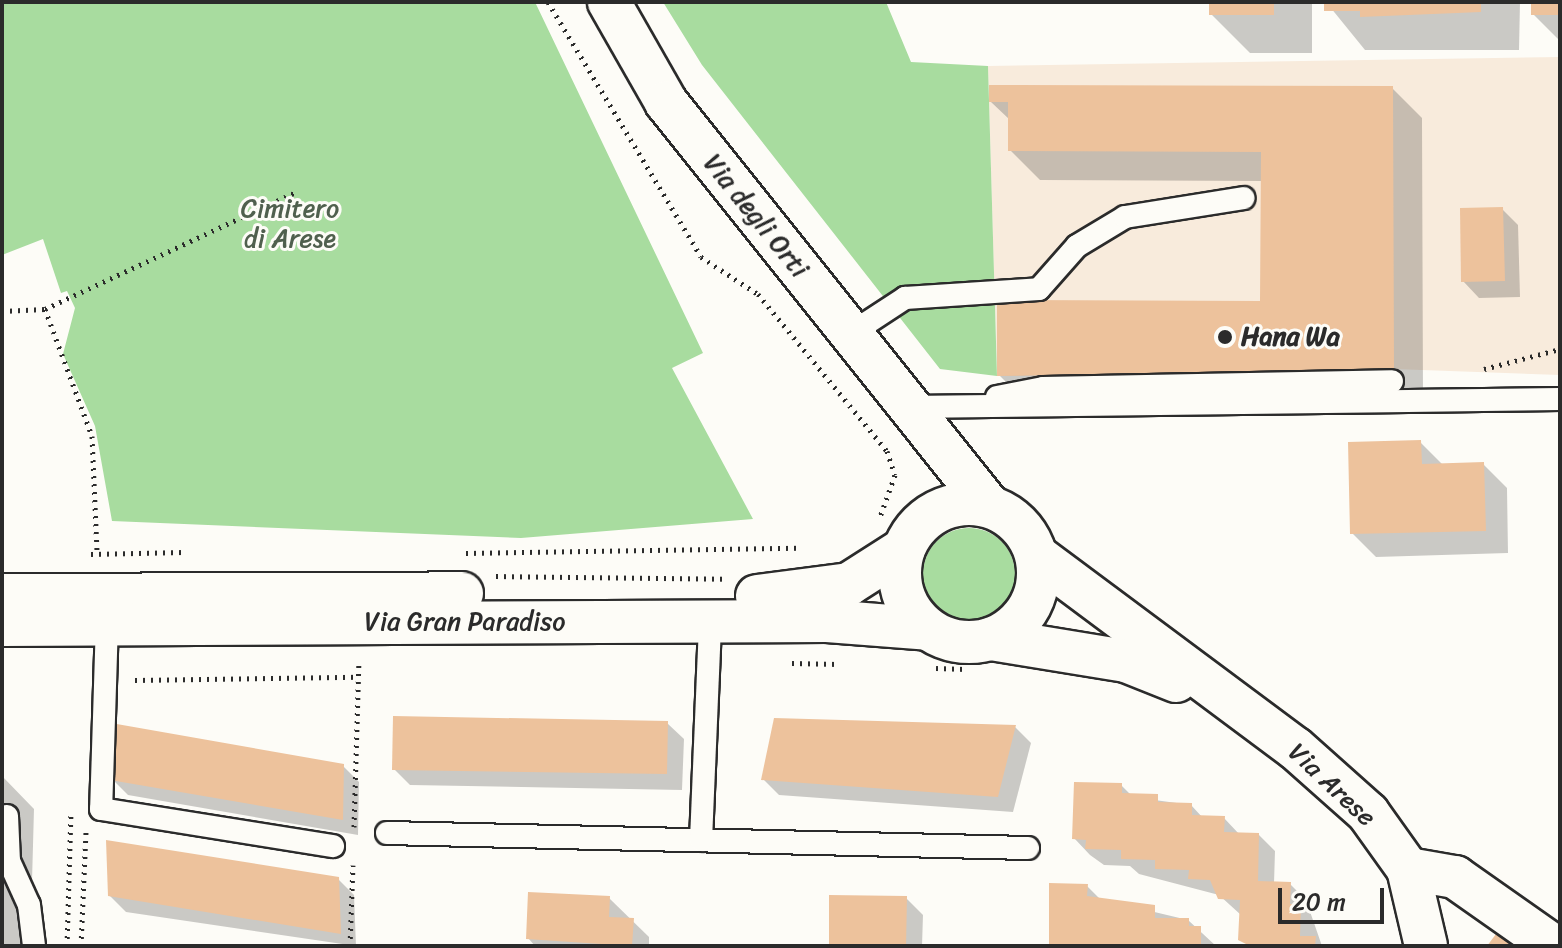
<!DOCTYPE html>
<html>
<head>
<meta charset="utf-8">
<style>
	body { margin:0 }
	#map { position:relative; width:1562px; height:948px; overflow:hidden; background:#fdfcf7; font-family:Sriracha,sans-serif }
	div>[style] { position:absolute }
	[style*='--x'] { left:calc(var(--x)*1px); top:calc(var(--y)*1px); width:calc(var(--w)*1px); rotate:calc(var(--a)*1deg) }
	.built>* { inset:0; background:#f8ebdc }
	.green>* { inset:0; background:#a8dc9f }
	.round { border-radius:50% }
	.shadow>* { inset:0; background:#0003 }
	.building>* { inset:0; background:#edc29c }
	.path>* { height:5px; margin-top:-2.5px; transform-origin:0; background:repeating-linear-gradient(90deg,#2b2b2b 0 2px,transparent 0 8px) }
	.roads { filter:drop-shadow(2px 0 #2b2b2b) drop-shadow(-2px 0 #2b2b2b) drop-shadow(0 2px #2b2b2b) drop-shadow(0 -2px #2b2b2b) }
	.lane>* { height:22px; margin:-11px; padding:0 11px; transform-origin:11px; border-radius:11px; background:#fdfcf7 }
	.street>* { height:42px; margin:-21px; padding:0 21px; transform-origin:21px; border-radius:21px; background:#fdfcf7 }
	.street>.ring { margin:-21px; padding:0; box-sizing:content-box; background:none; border:42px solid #fdfcf7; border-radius:50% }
	.dots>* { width:22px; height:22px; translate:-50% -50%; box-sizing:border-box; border:4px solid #fdfcf7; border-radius:50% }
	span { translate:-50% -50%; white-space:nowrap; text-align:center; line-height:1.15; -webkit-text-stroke:6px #fdfcf7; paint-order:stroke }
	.park-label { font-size:26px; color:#50604e }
	.street-label { font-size:26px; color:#2b2b2b }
	.poi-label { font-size:26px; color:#2b2b2b; font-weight:700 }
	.left { translate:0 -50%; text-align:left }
	.frame { position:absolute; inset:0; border:4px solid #2b2b2b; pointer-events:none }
	.scale { position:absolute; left:1278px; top:888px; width:106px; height:36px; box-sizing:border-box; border:4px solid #2b2b2b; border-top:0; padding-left:10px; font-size:24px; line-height:28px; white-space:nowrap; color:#2b2b2b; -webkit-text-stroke:6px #fdfcf7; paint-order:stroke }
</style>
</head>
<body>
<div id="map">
	<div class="built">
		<i style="clip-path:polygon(1560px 57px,1560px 375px,1394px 369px,997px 376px,988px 66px)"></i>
	</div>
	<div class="green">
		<i style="clip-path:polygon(2px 2px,535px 2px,703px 353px,672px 368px,753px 519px,521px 538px,112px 521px,95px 426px,63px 354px,75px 308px,67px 291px,61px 293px,43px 239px,2px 255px)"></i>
		<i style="clip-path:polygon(663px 2px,886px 2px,911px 62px,988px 66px,997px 376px,940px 369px,702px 65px)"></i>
		<i class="round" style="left:923px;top:528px;width:92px;height:92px"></i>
	</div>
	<div class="shadow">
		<i style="clip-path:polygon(1211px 2px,1312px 2px,1312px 53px,1250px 53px,1211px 14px)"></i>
		<i style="clip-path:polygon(1326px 2px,1520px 2px,1519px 50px,1365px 50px)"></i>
		<i style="clip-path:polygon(1533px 2px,1560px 2px,1560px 41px,1533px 14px)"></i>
		<i style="clip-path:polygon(1392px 88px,1422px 118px,1423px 398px,1029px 405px,999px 375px,1262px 303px,1263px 181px,1040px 180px,1010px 150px,1010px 120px,991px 102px)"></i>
		<i style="clip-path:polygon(1502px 209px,1518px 225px,1520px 297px,1479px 298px,1463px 281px)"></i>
		<i style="clip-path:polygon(1420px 442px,1443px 465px,1483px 464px,1507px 488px,1508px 553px,1376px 557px,1352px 533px)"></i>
		<i style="clip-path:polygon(667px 723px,684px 739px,682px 790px,410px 785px,394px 769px)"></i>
		<i style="clip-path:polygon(1015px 727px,1031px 743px,1013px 812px,779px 795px,763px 779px)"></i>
		<i style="clip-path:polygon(343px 766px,359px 782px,358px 835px,128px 795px,112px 779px)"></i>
		<i style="clip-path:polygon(2px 776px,34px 809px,32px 882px,19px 882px,33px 946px,2px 946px)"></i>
		<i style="clip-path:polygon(1121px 785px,1133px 797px,1191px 805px,1203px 818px,1224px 818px,1240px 835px,1259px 835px,1275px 851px,1274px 884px,1290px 884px,1306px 900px,1322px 946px,1247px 946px,1241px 915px,1219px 895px,1139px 874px,1130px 866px,1104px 865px,1090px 855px,1074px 838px)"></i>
		<i style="clip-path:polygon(338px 879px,354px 895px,356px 946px,126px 912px,110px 896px)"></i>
		<i style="clip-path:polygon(1087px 886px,1100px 899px,1188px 920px,1216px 946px,1051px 946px)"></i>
		<i style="clip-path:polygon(609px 898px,649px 937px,649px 946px,535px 946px,528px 938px)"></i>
		<i style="clip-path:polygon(906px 898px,923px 915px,922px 946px,831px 946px)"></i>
	</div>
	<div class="building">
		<i style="clip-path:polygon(1209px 2px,1274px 2px,1274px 15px,1209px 15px)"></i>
		<i style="clip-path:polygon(1324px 2px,1481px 2px,1481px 12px,1360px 17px,1360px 11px,1324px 11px)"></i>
		<i style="clip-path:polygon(1531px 2px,1560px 2px,1560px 15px,1531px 15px)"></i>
		<i style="clip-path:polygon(989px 85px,1393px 86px,1394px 369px,997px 376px,997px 300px,1260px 301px,1261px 152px,1008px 151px,1008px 102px,989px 102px)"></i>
		<i style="clip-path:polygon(1503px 207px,1505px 281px,1461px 282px,1460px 208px)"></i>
		<i style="clip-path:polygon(1421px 440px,1422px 464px,1484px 462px,1486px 531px,1350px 534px,1348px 442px)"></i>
		<i style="clip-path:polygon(393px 716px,668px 721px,667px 774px,392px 770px)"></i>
		<i style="clip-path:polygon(774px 718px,1016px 725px,998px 797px,761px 780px)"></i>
		<i style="clip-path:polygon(111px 723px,344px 764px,343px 820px,110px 780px)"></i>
		<i style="clip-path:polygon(1074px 782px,1122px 783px,1122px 793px,1158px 794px,1158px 802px,1192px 803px,1192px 815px,1225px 816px,1224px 832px,1259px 833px,1258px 881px,1291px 882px,1290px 904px,1301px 904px,1300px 936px,1316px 936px,1315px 946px,1250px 946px,1238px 940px,1240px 900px,1218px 899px,1210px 880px,1188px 879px,1189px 870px,1155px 869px,1155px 860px,1121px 859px,1121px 850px,1085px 849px,1086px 840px,1072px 839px)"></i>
		<i style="clip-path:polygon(106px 840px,339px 877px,341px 934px,108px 896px)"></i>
		<i style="clip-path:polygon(1049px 883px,1088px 884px,1087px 896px,1155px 905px,1155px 918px,1189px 918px,1189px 926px,1201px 926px,1201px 946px,1049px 946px)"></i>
		<i style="clip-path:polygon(528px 892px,610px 896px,609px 917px,634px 918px,632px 946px,526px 939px)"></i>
		<i style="clip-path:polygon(829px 895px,907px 896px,906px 946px,829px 946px)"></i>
		<i style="clip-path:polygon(1499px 930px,1521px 946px,1487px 946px)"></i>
	</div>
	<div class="path">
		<i style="--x:548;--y:2;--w:297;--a:59"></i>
		<i style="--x:701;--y:257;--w:68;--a:33"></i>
		<i style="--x:758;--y:294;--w:203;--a:50.6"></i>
		<i style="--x:887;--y:451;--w:25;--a:72"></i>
		<i style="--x:895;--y:475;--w:45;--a:109.7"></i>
		<i style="--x:45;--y:309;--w:277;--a:-25"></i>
		<i style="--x:2;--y:311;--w:43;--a:-2.7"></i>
		<i style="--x:45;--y:309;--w:135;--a:69.7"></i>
		<i style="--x:92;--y:436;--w:116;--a:87.5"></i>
		<i style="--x:1484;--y:369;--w:79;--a:-14.7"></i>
		<i style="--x:466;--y:553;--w:334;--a:-0.9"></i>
		<i style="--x:91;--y:554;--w:93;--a:-1.2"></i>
		<i style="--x:496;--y:576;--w:230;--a:0.7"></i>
		<i style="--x:792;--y:663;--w:46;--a:1.2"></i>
		<i style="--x:936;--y:668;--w:30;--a:2"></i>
		<i style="--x:135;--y:680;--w:224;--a:-0.8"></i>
		<i style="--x:354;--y:827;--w:166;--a:-88.3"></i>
		<i style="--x:67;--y:946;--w:131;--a:-88.3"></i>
		<i style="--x:81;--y:946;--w:115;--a:-87.5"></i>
		<i style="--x:350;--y:946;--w:81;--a:-87.9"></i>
	</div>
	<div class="roads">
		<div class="lane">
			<i style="--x:850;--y:334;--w:66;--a:-33.2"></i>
			<i style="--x:905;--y:298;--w:134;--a:-3.8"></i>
			<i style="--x:1039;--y:289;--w:57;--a:-48.5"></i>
			<i style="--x:1077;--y:246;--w:56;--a:-31.1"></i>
			<i style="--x:1125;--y:217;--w:120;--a:-9.1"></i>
			<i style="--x:997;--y:397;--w:47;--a:-11.1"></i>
			<i style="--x:1043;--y:388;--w:349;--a:-1.1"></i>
			<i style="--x:909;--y:407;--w:651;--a:-0.7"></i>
			<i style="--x:107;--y:622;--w:187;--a:91.8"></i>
			<i style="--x:101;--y:809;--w:235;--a:9.1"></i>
			<i style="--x:7;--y:816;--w:45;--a:87.5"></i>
			<i style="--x:9;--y:861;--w:48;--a:65.6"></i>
			<i style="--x:29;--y:905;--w:41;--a:83"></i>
			<i style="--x:387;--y:833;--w:641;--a:1.34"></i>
			<i style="--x:701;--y:840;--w:216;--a:-87.6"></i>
		</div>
		<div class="street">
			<i style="--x:609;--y:2;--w:115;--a:60.3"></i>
			<i style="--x:666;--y:102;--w:517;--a:51.36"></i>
			<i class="ring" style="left:900px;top:504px;width:96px;height:96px"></i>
			<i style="--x:1037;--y:556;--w:322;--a:36.7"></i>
			<i style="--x:1295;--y:748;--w:98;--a:41.7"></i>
			<i style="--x:1368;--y:813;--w:69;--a:54.5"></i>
			<i style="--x:1408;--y:869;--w:79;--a:76.8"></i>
			<i style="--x:2;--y:595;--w:460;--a:-0.2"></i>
			<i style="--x:757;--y:596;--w:93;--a:-7.4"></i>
			<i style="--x:849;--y:584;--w:65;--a:-32.5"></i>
			<i style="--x:2;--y:625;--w:825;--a:-0.28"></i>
			<i style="--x:827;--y:621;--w:101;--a:4.5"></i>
			<i style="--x:991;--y:639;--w:137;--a:9.3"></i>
			<i style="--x:1126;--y:661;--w:54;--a:21.8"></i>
			<i style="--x:1408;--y:869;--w:48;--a:9.7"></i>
			<i style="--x:1455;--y:877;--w:120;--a:35.1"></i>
		</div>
	</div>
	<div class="dots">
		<i style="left:1225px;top:337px;background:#2b2b2b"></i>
	</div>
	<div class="park-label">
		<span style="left:290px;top:224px">Cimitero<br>di Arese</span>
	</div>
	<div class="street-label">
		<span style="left:756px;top:216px;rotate:51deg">Via degli Orti</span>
		<span style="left:465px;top:622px">Via Gran Paradiso</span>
		<span style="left:1332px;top:785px;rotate:43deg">Via Arese</span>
	</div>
	<div class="poi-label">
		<span class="left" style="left:1241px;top:337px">Hana Wa</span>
	</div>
	<div class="frame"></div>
	<div class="scale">20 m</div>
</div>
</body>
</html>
